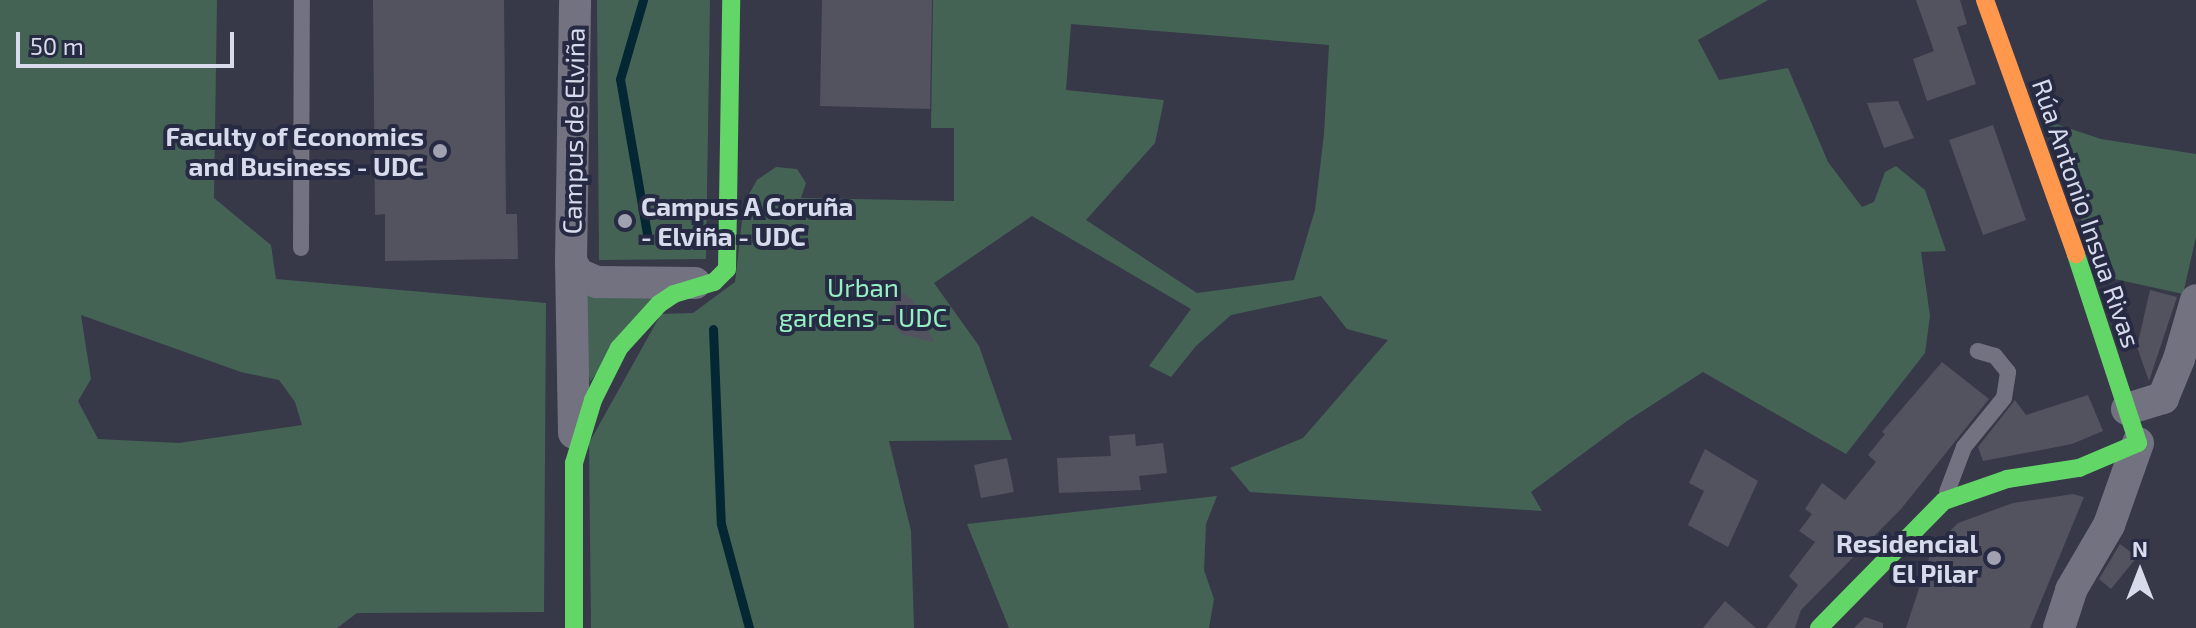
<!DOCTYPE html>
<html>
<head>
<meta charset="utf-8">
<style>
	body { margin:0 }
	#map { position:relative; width:2196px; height:628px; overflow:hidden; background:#373948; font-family:"Exo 2",sans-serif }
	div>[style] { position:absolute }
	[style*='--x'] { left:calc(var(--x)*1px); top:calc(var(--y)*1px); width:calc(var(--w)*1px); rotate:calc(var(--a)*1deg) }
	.green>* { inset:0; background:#446355 }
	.stream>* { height:9px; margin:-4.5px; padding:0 4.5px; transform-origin:4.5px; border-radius:4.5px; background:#052733 }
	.building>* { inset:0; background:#52535f }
	.lane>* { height:16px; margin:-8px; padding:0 8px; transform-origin:8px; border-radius:8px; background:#737281 }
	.street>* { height:32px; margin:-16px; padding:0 16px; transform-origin:16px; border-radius:16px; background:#737281 }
	.fast>* { height:18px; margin:-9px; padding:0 9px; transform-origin:9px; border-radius:9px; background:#63d668 }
	.slow>* { height:18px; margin:-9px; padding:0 9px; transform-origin:9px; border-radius:9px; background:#ff974d }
	.dots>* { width:22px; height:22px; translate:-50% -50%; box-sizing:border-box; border:4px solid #272a43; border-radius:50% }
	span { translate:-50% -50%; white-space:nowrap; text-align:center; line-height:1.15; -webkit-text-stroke:8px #272a43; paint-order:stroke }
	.street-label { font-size:26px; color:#d8dbeb }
	.poi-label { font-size:26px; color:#d8dbeb; font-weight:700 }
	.right { translate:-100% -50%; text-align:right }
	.left { translate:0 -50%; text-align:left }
	.park-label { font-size:26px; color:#95f1c3 }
	.north { position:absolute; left:2100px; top:532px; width:80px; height:80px; -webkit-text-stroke:6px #272a43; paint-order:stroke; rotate:0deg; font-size:22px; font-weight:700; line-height:32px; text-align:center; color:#d8dbeb }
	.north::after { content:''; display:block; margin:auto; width:28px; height:36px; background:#d8dbeb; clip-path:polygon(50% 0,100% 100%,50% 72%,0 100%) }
	.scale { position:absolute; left:16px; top:32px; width:218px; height:36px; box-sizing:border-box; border:4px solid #d8dbeb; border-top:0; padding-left:10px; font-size:24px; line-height:28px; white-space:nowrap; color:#d8dbeb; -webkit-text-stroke:6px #272a43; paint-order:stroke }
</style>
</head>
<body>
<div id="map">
	<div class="green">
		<i style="clip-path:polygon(evenodd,0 0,217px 0,214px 198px,271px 245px,276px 279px,546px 303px,544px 612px,357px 613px,337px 628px,0 628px,0 0,81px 315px,241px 372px,279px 380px,295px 402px,302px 425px,179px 443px,98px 439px,78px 401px,91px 379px,81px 315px)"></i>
		<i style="clip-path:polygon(597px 0,710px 0,706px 259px,599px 260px)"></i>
		<i style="clip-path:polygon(evenodd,933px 0,1768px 0,1698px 40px,1719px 80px,1788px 68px,1828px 162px,1862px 207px,1874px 202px,1885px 172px,1896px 166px,1925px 190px,1946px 251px,1921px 252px,1930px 316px,1925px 353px,1846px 454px,1703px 372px,1627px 421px,1531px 492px,1542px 511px,1250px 492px,1230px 468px,1303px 438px,1388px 340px,1347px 329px,1321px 296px,1231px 315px,1196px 346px,1171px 377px,1149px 366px,1191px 309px,1032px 216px,934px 283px,979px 346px,1012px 440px,889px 441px,911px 531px,914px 628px,591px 628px,589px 443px,661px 314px,693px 313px,735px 282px,744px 203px,757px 180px,776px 167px,797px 169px,806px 183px,801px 198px,954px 201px,954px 128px,931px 128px,933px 0,1071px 24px,1329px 45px,1324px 134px,1315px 210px,1294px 280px,1197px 293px,1086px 220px,1155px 143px,1164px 100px,1066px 90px,1071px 24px)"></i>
		<i style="clip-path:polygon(2047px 121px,2101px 139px,2196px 154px,2196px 237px,2183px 294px,2101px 276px)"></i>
		<i style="clip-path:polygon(578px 292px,657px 294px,590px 382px)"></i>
		<i style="clip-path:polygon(1217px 496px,1206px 524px,1204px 570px,1214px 599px,1209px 628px,1009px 628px,967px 524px)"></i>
	</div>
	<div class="stream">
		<i style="--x:643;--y:0;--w:82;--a:106.2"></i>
		<i style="--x:620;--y:79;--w:162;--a:80.1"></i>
		<i style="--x:713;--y:329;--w:195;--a:87.7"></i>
		<i style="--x:721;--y:524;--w:108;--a:74.9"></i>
	</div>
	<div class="building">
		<i style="clip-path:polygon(373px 0,504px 0,506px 214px,517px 214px,518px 259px,385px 261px,385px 214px,375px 215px)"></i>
		<i style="clip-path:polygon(822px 0,932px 0,930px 109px,820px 106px)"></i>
		<i style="clip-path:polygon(1916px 0,1960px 0,1967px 24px,1957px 27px,1976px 84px,1927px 101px,1913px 59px,1934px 51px)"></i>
		<i style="clip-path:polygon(1898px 101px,1914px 138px,1884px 148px,1867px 103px)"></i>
		<i style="clip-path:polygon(1993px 125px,2026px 220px,1983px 235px,1949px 140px)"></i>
		<i style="clip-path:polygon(2150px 290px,2177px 297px,2149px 381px,2137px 347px)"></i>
		<i style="clip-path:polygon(903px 293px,913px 300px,934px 342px,903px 335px,893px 326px,890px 310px)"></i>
		<i style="clip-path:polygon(1942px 362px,1989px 399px,1901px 509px,1801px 610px,1795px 628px,1766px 628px,1798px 585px,1789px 576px,1815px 542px,1799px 531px,1812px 514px,1805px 509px,1822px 483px,1845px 500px,1876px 462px,1868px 455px,1885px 434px,1882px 432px)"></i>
		<i style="clip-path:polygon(2088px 395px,2103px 431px,2072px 444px,1983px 461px,1978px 447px,2015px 400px,2026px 415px)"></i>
		<i style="clip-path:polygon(1135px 434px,1136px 446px,1163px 443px,1167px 473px,1139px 476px,1141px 490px,1059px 493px,1057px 458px,1111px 456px,1109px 436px)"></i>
		<i style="clip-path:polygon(1705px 449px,1758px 481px,1728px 547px,1688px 525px,1704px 491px,1689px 483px)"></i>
		<i style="clip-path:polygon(1007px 458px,1014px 492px,981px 498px,974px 465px)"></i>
		<i style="clip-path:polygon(2073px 494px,2084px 497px,2030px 628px,1906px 628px,1932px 549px,1958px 523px,2013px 503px)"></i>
		<i style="clip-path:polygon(2120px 544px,2137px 557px,2111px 589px,2099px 579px)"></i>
		<i style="clip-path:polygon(1725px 601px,1756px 628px,1703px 628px)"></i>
		<i style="clip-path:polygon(1865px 617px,1883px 623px,1883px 628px,1854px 628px)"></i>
	</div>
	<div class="lane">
		<i style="--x:301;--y:248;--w:248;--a:-89.8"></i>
		<i style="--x:1947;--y:492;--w:48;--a:-69.3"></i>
		<i style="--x:1964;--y:447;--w:63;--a:-50.8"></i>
		<i style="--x:2004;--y:398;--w:26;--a:-81"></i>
		<i style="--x:2008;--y:372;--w:21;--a:-129"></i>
		<i style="--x:1995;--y:356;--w:18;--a:-164"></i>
	</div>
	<div class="street">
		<i style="--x:571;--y:261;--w:15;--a:62"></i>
		<i style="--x:578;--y:274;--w:21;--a:23"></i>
		<i style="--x:597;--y:282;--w:98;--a:0.6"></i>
		<i style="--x:2127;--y:409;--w:38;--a:-17"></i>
		<i style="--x:2163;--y:398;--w:42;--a:-67.7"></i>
		<i style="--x:2179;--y:359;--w:61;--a:-73.9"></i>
		<i style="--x:574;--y:433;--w:172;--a:-91"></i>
		<i style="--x:571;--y:261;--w:261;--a:-89.1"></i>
		<i style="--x:2059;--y:628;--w:40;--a:-72"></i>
		<i style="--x:2071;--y:590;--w:75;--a:-59.7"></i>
		<i style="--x:2109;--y:525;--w:87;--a:-70.5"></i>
	</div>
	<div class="fast">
		<i style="--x:574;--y:628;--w:165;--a:-90"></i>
		<i style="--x:574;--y:463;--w:66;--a:-73.2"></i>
		<i style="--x:593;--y:400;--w:58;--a:-63.4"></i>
		<i style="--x:619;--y:348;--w:59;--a:-47.7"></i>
		<i style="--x:659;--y:304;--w:18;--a:-34"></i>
		<i style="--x:674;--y:294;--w:42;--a:-16.7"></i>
		<i style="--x:714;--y:282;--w:18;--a:-45"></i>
		<i style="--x:727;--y:269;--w:269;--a:-89.1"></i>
		<i style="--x:1819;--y:628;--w:178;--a:-45.5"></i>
		<i style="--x:1944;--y:501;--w:67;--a:-19.2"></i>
		<i style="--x:2007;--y:479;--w:73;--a:-8.7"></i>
		<i style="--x:2079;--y:468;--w:64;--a:-23"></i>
		<i style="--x:2138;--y:443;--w:199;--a:-108.2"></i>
	</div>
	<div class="slow">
		<i style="--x:1985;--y:0;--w:270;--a:70.3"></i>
	</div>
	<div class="dots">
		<i style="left:440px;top:151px;background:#a0a2b2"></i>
		<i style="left:625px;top:221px;background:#a0a2b2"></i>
		<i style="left:1994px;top:558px;background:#a0a2b2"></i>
	</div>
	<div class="street-label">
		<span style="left:573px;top:131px;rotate:-89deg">Campus de Elviña</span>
		<span style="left:2087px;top:213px;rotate:71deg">Rúa Antonio Insua Rivas</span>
	</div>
	<div class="poi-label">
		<span class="right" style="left:424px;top:151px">Faculty of Economics<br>and Business - UDC</span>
		<span class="left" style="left:641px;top:221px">Campus A Coruña<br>- Elviña - UDC</span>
		<span class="right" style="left:1978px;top:558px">Residencial<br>El Pilar</span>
	</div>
	<div class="park-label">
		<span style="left:863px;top:302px">Urban<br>gardens - UDC</span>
	</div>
	<div class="north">N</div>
	<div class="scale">50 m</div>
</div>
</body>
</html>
